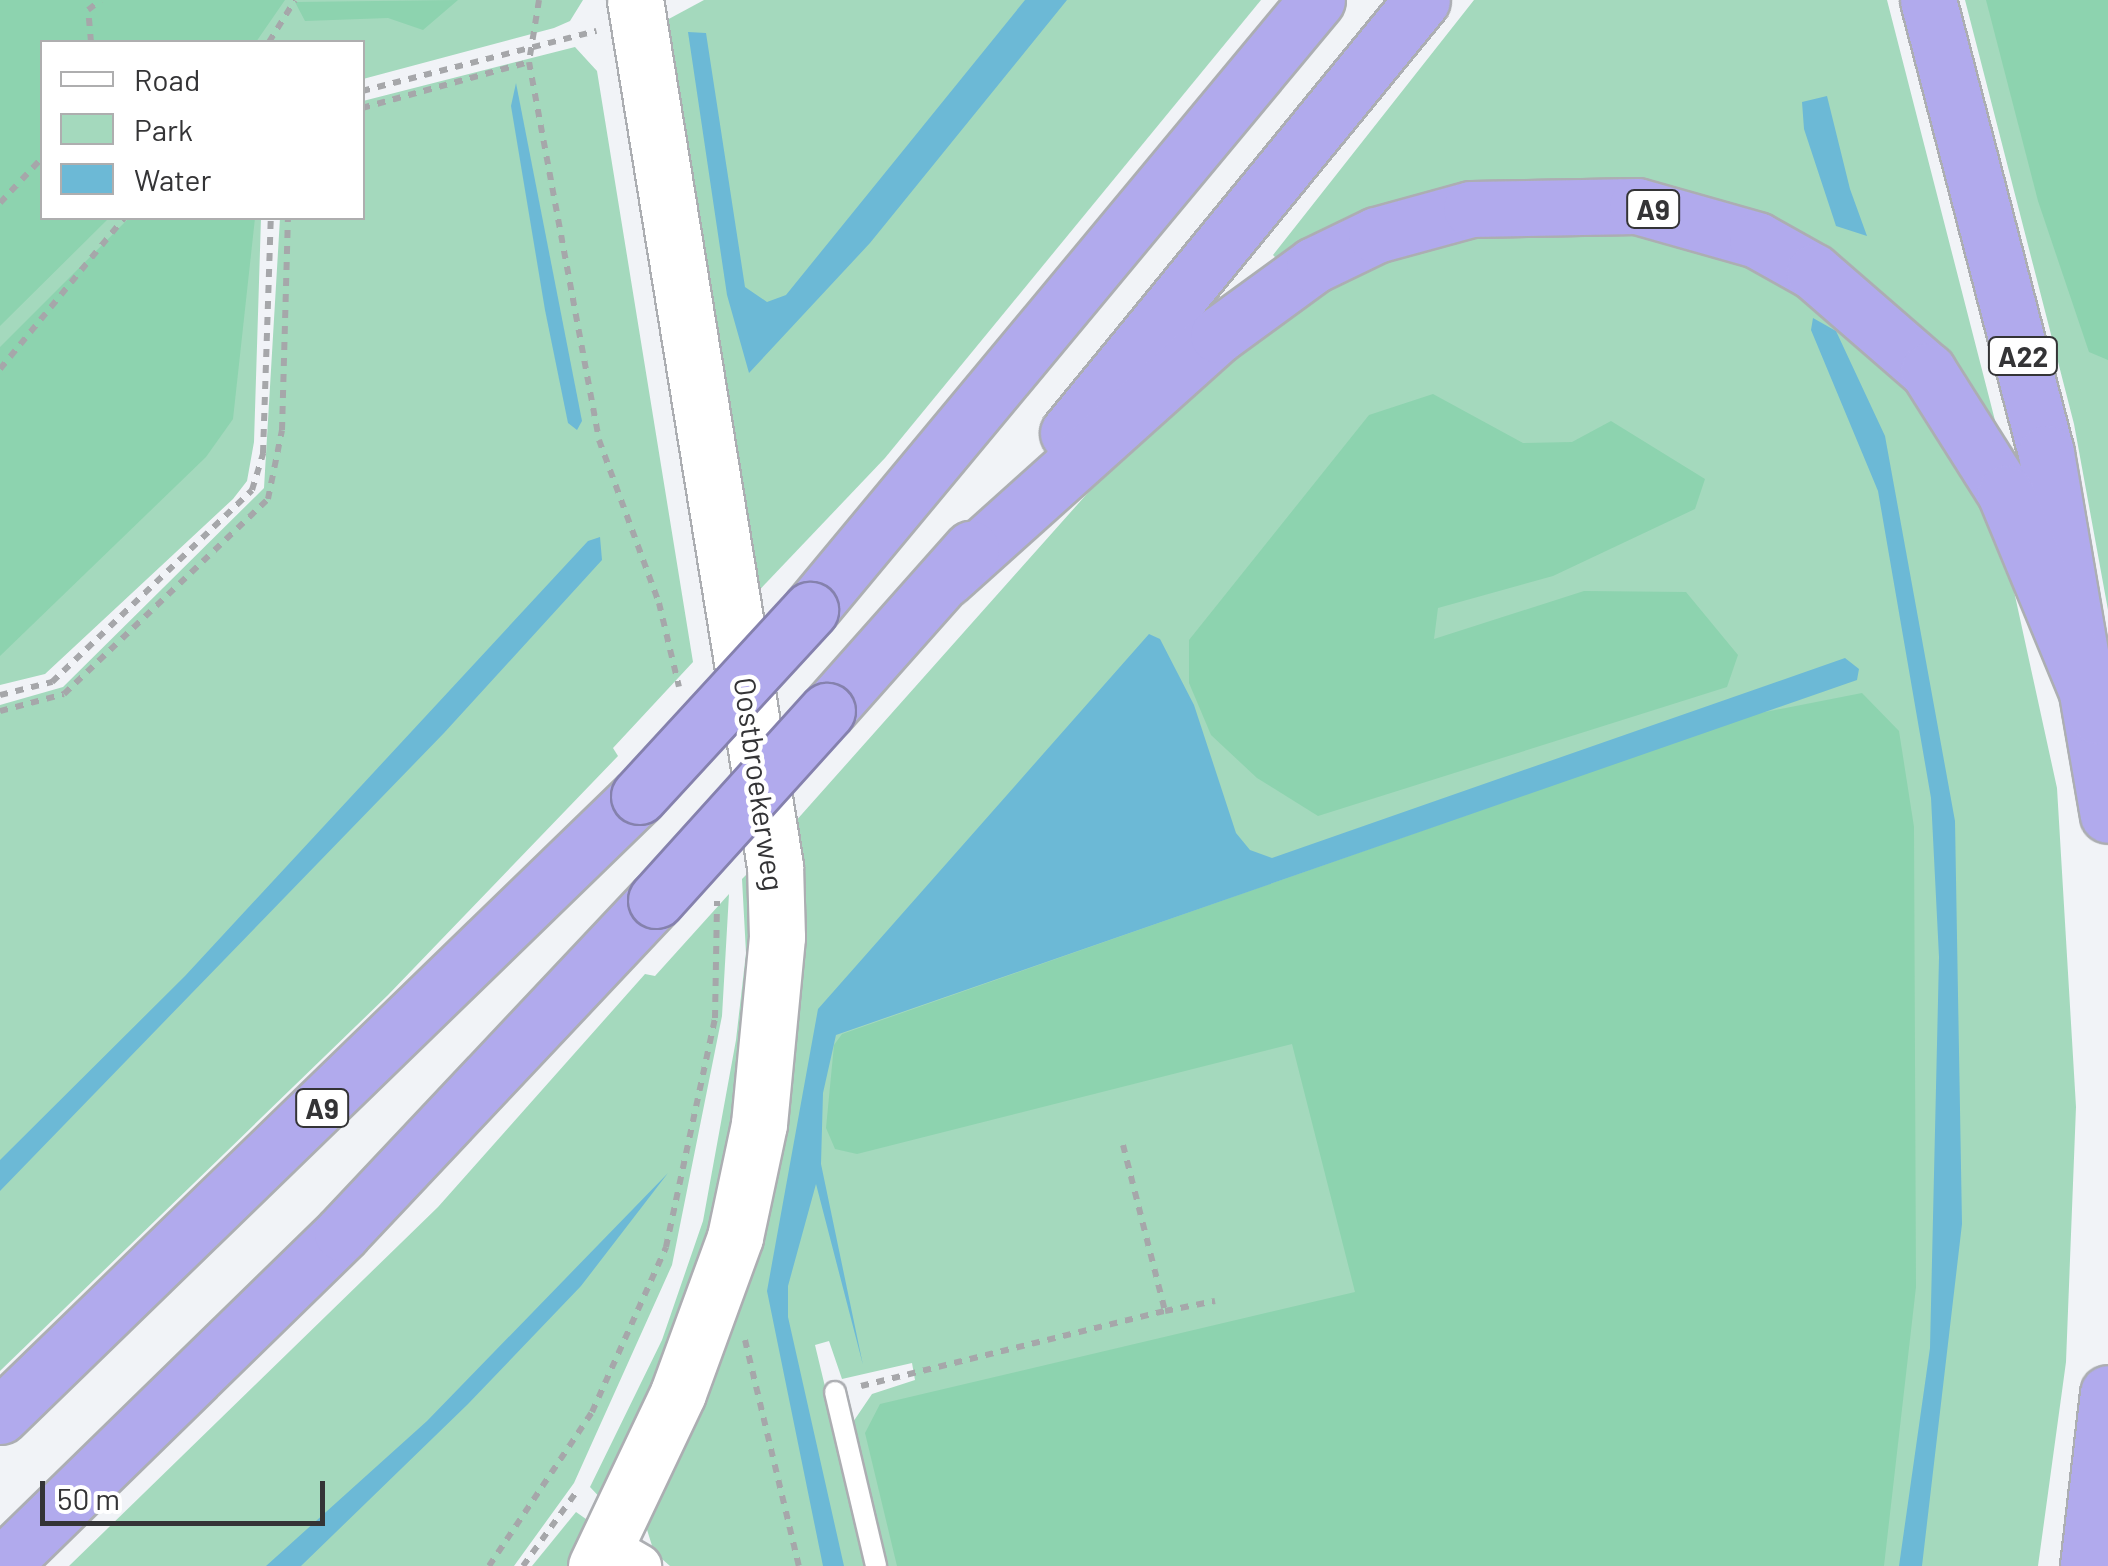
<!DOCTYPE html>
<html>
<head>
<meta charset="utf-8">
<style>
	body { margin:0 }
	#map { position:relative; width:2108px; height:1566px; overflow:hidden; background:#f1f3f7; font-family:Barlow,sans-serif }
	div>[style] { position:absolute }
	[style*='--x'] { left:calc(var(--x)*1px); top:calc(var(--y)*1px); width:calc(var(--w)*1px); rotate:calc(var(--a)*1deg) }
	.green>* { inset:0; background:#a4d9bd }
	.forest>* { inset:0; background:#8dd3af }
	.water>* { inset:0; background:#6cb9d6 }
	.path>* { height:6px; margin-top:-3px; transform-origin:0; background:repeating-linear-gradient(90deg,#a6a7aa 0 8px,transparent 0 16px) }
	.roads { filter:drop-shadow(2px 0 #acaeb2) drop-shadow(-2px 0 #acaeb2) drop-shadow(0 2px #acaeb2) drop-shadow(0 -2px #acaeb2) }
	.lane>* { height:20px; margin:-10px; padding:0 10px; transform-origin:10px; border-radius:10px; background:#fff }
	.street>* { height:42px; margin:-21px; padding:0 21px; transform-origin:21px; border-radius:21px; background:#fff }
	.secondary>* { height:55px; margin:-27.5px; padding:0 27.5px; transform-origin:27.5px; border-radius:27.5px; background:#fff }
	.highway>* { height:55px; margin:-27.5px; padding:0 27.5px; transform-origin:27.5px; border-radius:27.5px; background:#b1aaed }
	.bridges { filter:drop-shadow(2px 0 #8581ad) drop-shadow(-2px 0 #8581ad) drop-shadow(0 2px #8581ad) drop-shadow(0 -2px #8581ad) }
	.highway-bridge>* { height:55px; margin:-27.5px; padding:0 27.5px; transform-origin:27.5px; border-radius:27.5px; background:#b1aaed }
	span { translate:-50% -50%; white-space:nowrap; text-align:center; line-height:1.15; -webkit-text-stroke:9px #fff; paint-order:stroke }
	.shield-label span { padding:2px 8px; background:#fff; border:2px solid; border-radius:8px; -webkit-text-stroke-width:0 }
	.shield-label { font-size:28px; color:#343436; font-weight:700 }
	.street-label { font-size:30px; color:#343436 }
	.legend { position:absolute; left:40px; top:40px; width:325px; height:180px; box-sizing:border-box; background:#fff; border:2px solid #aeaeaf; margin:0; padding:12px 18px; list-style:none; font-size:30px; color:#343436 }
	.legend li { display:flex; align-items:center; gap:20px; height:50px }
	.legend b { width:50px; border:2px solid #aeaeaf }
	.scale { position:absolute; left:40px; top:1481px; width:285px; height:45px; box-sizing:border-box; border:5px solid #343436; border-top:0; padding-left:12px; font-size:30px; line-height:35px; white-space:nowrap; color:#343436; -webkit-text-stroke:8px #fff; paint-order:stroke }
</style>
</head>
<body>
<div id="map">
	<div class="green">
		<i style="clip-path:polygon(0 0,583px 0,570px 21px,554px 28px,363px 79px,362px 42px,42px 42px,42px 218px,261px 218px,254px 442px,247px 481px,233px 499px,45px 674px,0 685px)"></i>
		<i style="clip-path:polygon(704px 0,1261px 0,885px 458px,749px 601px,665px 21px)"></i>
		<i style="clip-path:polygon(1474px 0,1887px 0,1999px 436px,1978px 410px,1630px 180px,1471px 184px,1282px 264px,1273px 255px)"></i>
		<i style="clip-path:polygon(1965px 0,2108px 0,2108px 610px,2074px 424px)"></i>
		<i style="clip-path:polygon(575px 47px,597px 71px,693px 662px,613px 748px,618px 756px,388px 995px,0 1371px,0 705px,63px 687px,264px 488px,280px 218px,362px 218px,363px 101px)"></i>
		<i style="clip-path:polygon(1554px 214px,1760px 260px,1930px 400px,2007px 559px,2057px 788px,2076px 1107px,2066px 1362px,2038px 1566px,884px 1566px,853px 1422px,872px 1394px,915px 1380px,912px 1363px,842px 1379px,829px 1341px,815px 1345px,868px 1566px,670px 1566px,654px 1552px,643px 1517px,699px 1385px,786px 832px,1142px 432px,1337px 271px)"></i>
		<i style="clip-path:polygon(761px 860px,733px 1177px,607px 1505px,590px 1487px,662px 1340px,703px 1221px,736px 1040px,746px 953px,742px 879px)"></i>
		<i style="clip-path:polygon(729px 894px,722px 1016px,672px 1265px,574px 1483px,514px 1566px,69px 1566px,438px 1207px,645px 974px,655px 976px)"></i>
		<i style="clip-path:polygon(576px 1512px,596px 1526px,571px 1566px,532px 1566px)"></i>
	</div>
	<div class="forest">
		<i style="clip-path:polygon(0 0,285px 0,256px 42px,42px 42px,42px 218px,109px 218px,0 326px)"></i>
		<i style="clip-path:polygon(458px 0,423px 30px,388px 18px,305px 21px,295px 2px)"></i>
		<i style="clip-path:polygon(1986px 0,2108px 0,2108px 360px,2089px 352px,2038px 201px)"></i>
		<i style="clip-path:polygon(129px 218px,255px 218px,233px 419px,206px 457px,0 656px,0 347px)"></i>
		<i style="clip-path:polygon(1433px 394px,1523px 443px,1572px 442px,1611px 421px,1705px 479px,1695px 509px,1553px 576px,1438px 608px,1434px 639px,1584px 591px,1686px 592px,1738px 655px,1727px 687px,1318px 816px,1257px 778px,1211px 735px,1189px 683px,1189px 640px,1369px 415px)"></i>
		<i style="clip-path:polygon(1862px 693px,1899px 731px,1914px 827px,1916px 1287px,1884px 1566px,897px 1566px,865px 1433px,880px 1404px,1355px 1292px,1292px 1044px,857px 1154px,835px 1149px,826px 1128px,834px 1045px,842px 1034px,1755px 714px)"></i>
	</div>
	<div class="water">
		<i style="clip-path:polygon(1025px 0,1067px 0,870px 243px,749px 373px,727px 295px,688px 32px,706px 33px,745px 287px,767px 302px,786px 295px)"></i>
		<i style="clip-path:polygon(516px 83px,582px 421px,577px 430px,568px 423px,545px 310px,511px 106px)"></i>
		<i style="clip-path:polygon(1827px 96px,1850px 189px,1867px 236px,1836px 226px,1804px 129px,1802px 102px)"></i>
		<i style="clip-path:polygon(1813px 318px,1836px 331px,1885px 436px,1955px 821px,1962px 1224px,1922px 1566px,1899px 1566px,1930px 1348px,1939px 957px,1931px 798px,1878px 491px,1811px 330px)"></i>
		<i style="clip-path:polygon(600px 537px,602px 560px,444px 733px,0 1191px,0 1160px,185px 976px,588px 541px)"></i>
		<i style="clip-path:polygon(1149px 634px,1160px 639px,1194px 705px,1236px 833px,1250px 850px,1272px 858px,1845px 658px,1859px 669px,1857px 680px,836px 1035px,823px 1093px,821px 1164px,863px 1365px,816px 1184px,788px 1286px,788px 1317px,844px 1566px,823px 1566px,767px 1291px,818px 1009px)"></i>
		<i style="clip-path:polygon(668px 1173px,581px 1286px,468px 1404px,301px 1566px,266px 1566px,427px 1421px)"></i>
	</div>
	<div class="path">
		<i style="--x:539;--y:0;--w:63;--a:99.2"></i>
		<i style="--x:529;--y:62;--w:384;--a:79.5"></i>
		<i style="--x:599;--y:440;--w:174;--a:69.8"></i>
		<i style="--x:659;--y:603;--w:86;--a:76.6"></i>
		<i style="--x:91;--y:42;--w:32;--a:-95"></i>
		<i style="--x:88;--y:10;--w:16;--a:-38"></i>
		<i style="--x:269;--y:42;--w:49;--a:-58.2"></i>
		<i style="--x:362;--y:91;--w:242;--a:-14.4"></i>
		<i style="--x:362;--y:108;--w:173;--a:-15.4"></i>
		<i style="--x:0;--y:203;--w:62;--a:-47"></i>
		<i style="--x:0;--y:369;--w:195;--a:-50.6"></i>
		<i style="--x:0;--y:695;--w:54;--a:-14"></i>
		<i style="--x:52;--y:682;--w:277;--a:-43.8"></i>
		<i style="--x:252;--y:490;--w:39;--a:-73"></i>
		<i style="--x:263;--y:453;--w:235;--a:-88.1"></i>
		<i style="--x:0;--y:711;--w:66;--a:-14.9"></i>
		<i style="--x:64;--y:694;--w:282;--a:-43.7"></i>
		<i style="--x:268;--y:499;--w:70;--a:-78.5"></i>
		<i style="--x:282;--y:430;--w:212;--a:-88.4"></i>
		<i style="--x:1123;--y:1145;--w:171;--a:75.8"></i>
		<i style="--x:1165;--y:1311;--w:51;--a:-11.3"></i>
		<i style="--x:745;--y:1340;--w:232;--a:76.6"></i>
		<i style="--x:861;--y:1386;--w:313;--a:-13.9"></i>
		<i style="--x:489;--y:1566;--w:185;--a:-56.2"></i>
		<i style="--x:592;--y:1412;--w:181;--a:-65.8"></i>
		<i style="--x:666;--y:1247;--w:234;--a:-77.9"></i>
		<i style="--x:715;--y:1018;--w:117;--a:-89"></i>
		<i style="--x:523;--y:1566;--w:89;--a:-54.2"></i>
	</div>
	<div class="roads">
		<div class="lane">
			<i style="--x:835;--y:1392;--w:179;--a:76.7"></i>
		</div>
		<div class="street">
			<i style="--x:609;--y:1548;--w:36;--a:30"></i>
		</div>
		<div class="secondary">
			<i style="--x:596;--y:1566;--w:191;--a:-64.6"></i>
			<i style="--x:678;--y:1393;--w:166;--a:-69.9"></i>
			<i style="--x:735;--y:1237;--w:116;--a:-78"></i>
			<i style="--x:759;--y:1124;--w:188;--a:-84.5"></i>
			<i style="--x:777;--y:937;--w:71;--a:-91.6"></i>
			<i style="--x:775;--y:866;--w:877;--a:-99.18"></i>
		</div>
		<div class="highway">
			<i style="--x:1928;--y:0;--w:468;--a:75.4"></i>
			<i style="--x:2046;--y:453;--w:367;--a:80.3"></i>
			<i style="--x:1068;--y:433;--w:559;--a:-50.73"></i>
			<i style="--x:947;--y:578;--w:364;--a:-41.9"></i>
			<i style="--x:1218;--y:335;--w:119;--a:-36.1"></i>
			<i style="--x:1314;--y:265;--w:69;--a:-25.8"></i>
			<i style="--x:1376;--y:235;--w:98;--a:-15.3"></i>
			<i style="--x:1471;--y:209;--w:166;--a:-1"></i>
			<i style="--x:1637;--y:206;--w:125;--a:15.8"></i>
			<i style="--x:1757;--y:240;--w:65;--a:29.3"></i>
			<i style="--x:1814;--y:272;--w:151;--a:41"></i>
			<i style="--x:1928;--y:371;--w:144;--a:57.7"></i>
			<i style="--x:2005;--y:493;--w:241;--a:67.6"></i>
			<i style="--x:810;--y:610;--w:793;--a:-50.27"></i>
			<i style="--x:827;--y:711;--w:217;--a:-48.4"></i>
			<i style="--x:0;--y:1416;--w:890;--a:-44.14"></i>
			<i style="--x:1;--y:1566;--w:477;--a:-44.3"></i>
			<i style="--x:342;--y:1233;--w:458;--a:-46.7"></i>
			<i style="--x:2088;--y:1566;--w:174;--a:-83.4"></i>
		</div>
	</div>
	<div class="bridges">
		<div class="highway-bridge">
			<i style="--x:639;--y:796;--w:253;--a:-47.4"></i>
			<i style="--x:656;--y:900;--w:255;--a:-47.9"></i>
		</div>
	</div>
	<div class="shield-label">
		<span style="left:1653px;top:209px">A9</span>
		<span style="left:2023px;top:356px">A22</span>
		<span style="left:322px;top:1108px">A9</span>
	</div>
	<div class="street-label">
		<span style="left:760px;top:784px;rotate:82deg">Oostbroekerweg</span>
	</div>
	<ul class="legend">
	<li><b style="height:12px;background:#fff"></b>Road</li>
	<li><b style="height:28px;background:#a4d9bd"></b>Park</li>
	<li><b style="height:28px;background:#6cb9d6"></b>Water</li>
	</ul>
	<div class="scale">50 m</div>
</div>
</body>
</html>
